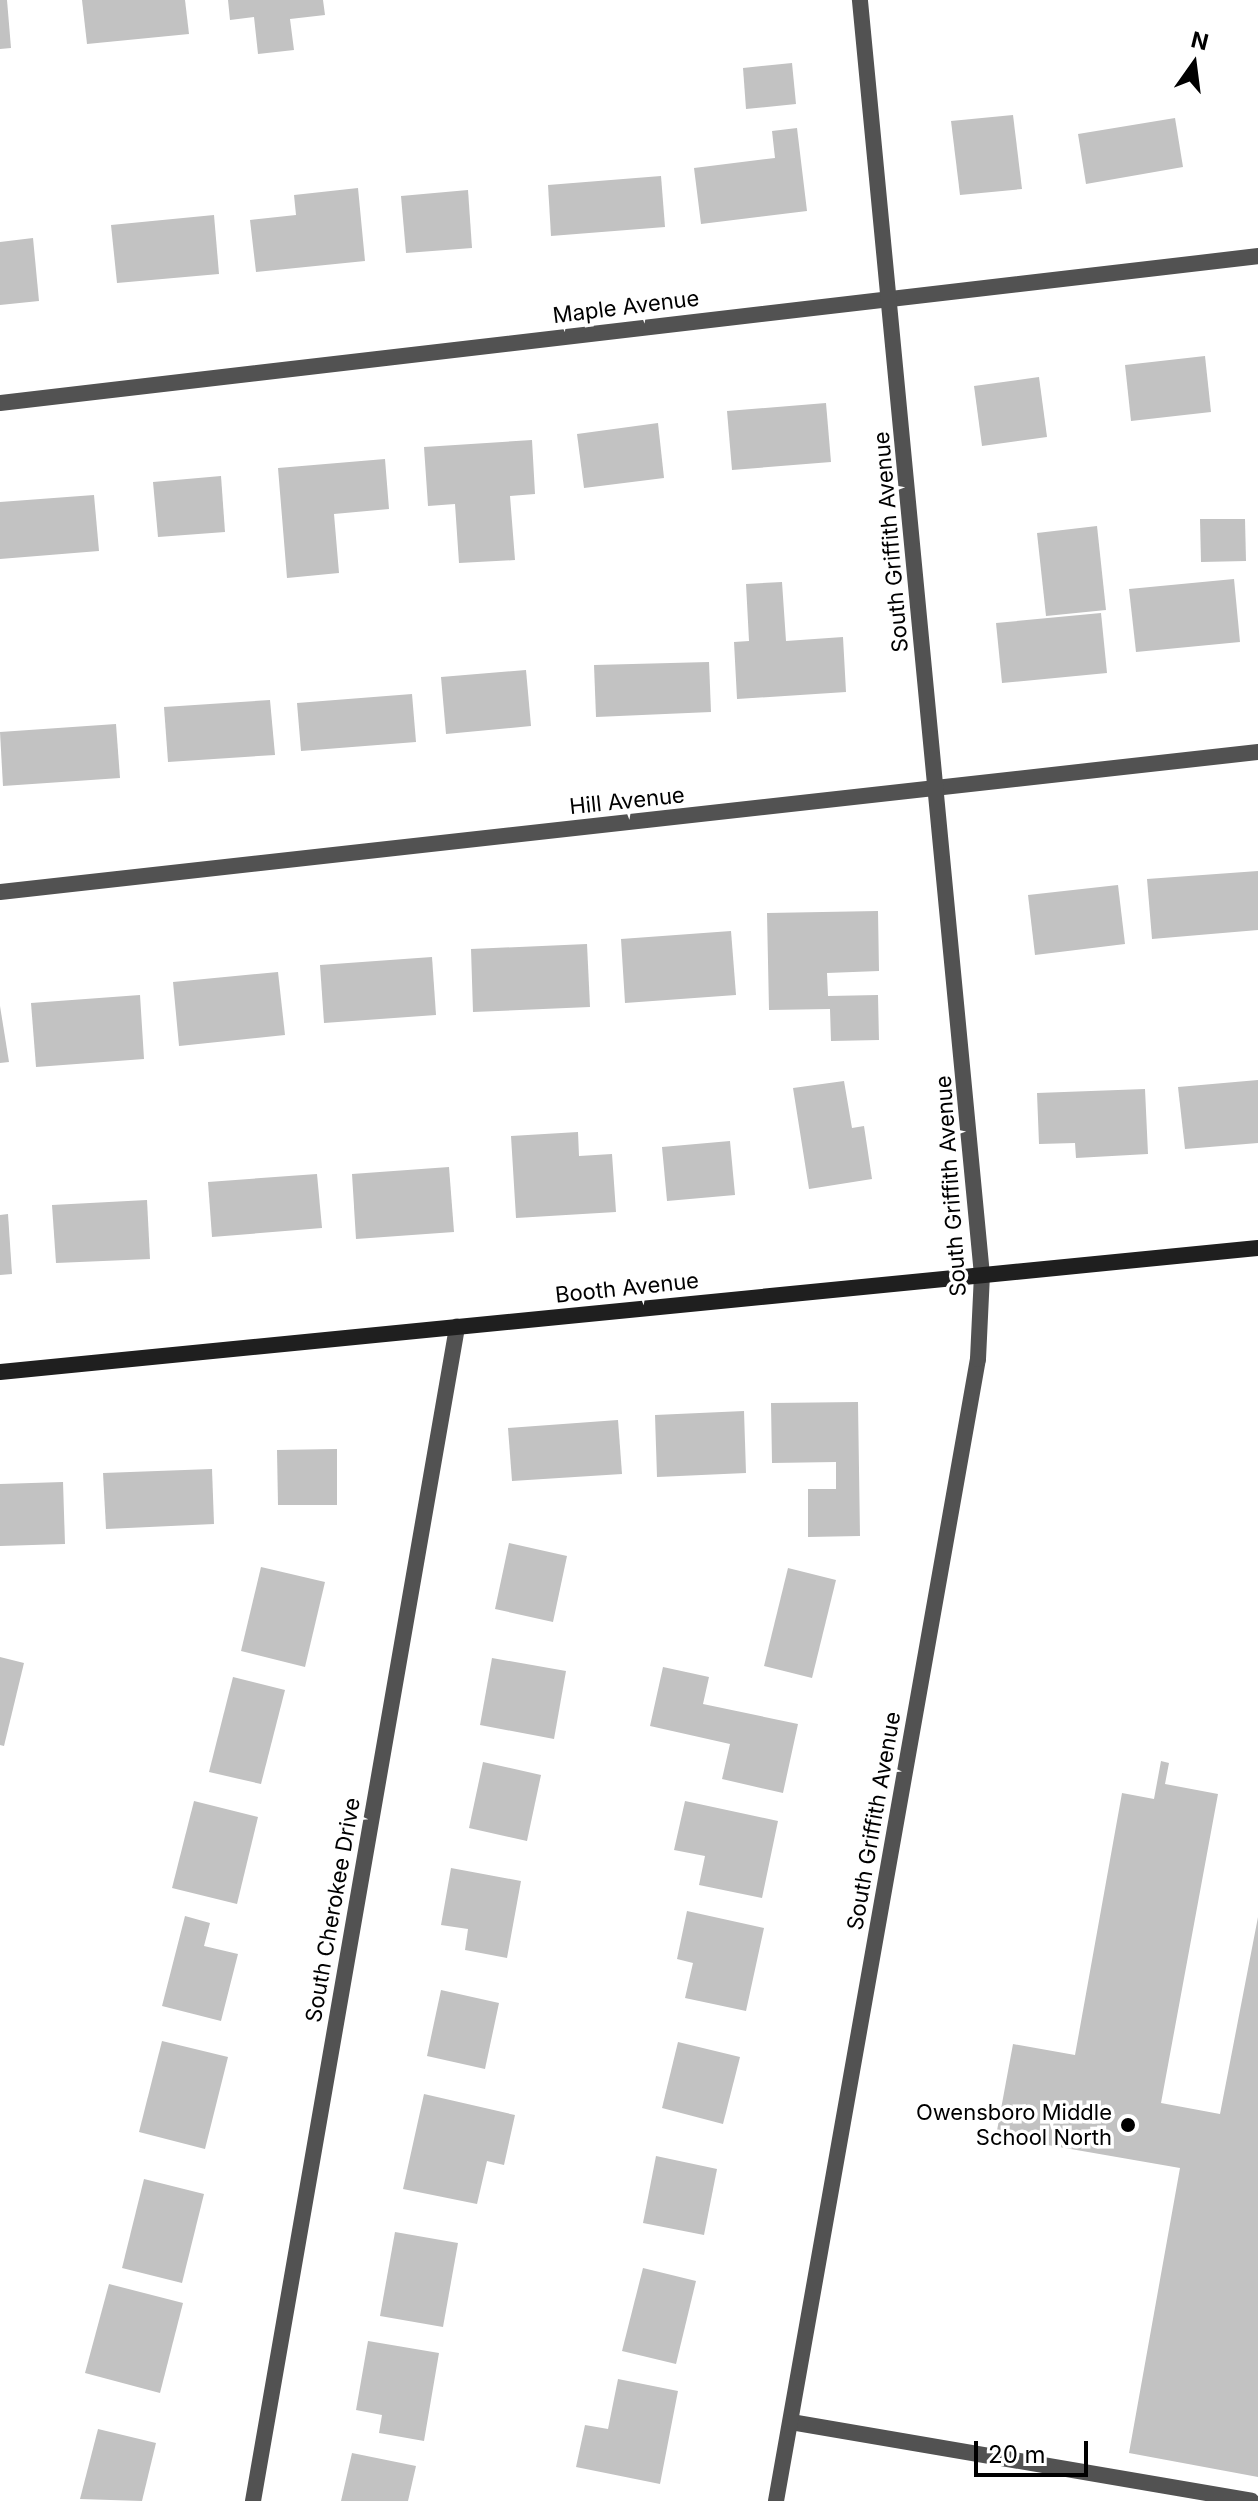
<!DOCTYPE html>
<html>
<head>
<meta charset="utf-8">
<style>
	body { margin:0 }
	#map { position:relative; width:1258px; height:2501px; overflow:hidden; background:#fff; font-family:Inter,sans-serif }
	div>[style] { position:absolute }
	[style*='--x'] { left:calc(var(--x)*1px); top:calc(var(--y)*1px); width:calc(var(--w)*1px); rotate:calc(var(--a)*1deg) }
	.building>* { inset:0; background:#c2c2c2 }
	.lane>* { height:16px; margin:-8px; padding:0 8px; transform-origin:8px; border-radius:8px; background:#525252 }
	.street>* { height:16px; margin:-8px; padding:0 8px; transform-origin:8px; border-radius:8px; background:#525252 }
	.secondary>* { height:16px; margin:-8px; padding:0 8px; transform-origin:8px; border-radius:8px; background:#1f1f1f }
	.dots>* { width:22px; height:22px; translate:-50% -50%; box-sizing:border-box; border:4px solid #fff; border-radius:50% }
	span { translate:-50% -50%; white-space:nowrap; text-align:center; line-height:1.15; -webkit-text-stroke:7px #fff; paint-order:stroke }
	.street-label { font-size:22px; color:#000 }
	.poi-label { font-size:22px; color:#000 }
	.right { translate:-100% -50%; text-align:right }
	.north { position:absolute; left:1154px; top:24px; width:80px; height:80px; -webkit-text-stroke:6px #fff; paint-order:stroke; rotate:14deg; font-size:22px; font-weight:700; line-height:32px; text-align:center; color:#000 }
	.north::after { content:''; display:block; margin:auto; width:28px; height:36px; background:#000; clip-path:polygon(50% 0,100% 100%,50% 72%,0 100%) }
	.scale { position:absolute; left:974px; top:2441px; width:114px; height:36px; box-sizing:border-box; border:4px solid #000; border-top:0; padding-left:10px; font-size:24px; line-height:28px; white-space:nowrap; color:#000; -webkit-text-stroke:6px #fff; paint-order:stroke }
</style>
</head>
<body>
<div id="map">
	<div class="building">
		<i style="clip-path:polygon(0 0,7px 0,11px 48px,0 49px)"></i>
		<i style="clip-path:polygon(82px 0,185px 0,189px 34px,87px 44px)"></i>
		<i style="clip-path:polygon(228px 0,323px 0,325px 15px,290px 19px,294px 50px,258px 54px,254px 17px,230px 20px)"></i>
		<i style="clip-path:polygon(792px 63px,796px 104px,746px 109px,743px 68px)"></i>
		<i style="clip-path:polygon(1013px 115px,1022px 189px,960px 195px,951px 121px)"></i>
		<i style="clip-path:polygon(1175px 118px,1183px 167px,1086px 184px,1078px 134px)"></i>
		<i style="clip-path:polygon(797px 128px,807px 211px,701px 224px,694px 168px,775px 158px,772px 131px)"></i>
		<i style="clip-path:polygon(661px 176px,665px 227px,551px 236px,548px 185px)"></i>
		<i style="clip-path:polygon(358px 188px,365px 261px,256px 272px,250px 220px,296px 215px,294px 195px)"></i>
		<i style="clip-path:polygon(468px 190px,472px 248px,406px 253px,401px 196px)"></i>
		<i style="clip-path:polygon(214px 215px,219px 274px,117px 283px,111px 225px)"></i>
		<i style="clip-path:polygon(33px 238px,39px 301px,0 305px,0 242px)"></i>
		<i style="clip-path:polygon(1205px 356px,1211px 412px,1131px 421px,1125px 365px)"></i>
		<i style="clip-path:polygon(1039px 377px,1047px 437px,982px 446px,974px 386px)"></i>
		<i style="clip-path:polygon(826px 403px,831px 462px,732px 470px,727px 411px)"></i>
		<i style="clip-path:polygon(658px 423px,664px 478px,584px 488px,577px 434px)"></i>
		<i style="clip-path:polygon(532px 440px,535px 494px,510px 496px,515px 560px,459px 563px,455px 504px,428px 506px,424px 447px)"></i>
		<i style="clip-path:polygon(385px 459px,389px 509px,334px 514px,339px 573px,287px 578px,278px 468px)"></i>
		<i style="clip-path:polygon(221px 476px,225px 532px,158px 537px,153px 482px)"></i>
		<i style="clip-path:polygon(94px 495px,99px 551px,0 559px,0 502px)"></i>
		<i style="clip-path:polygon(1200px 519px,1245px 519px,1246px 561px,1201px 562px)"></i>
		<i style="clip-path:polygon(1097px 526px,1106px 610px,1046px 616px,1037px 533px)"></i>
		<i style="clip-path:polygon(1234px 579px,1240px 642px,1136px 652px,1129px 589px)"></i>
		<i style="clip-path:polygon(782px 582px,786px 641px,843px 637px,846px 692px,737px 699px,734px 642px,749px 641px,746px 584px)"></i>
		<i style="clip-path:polygon(1101px 613px,1107px 673px,1002px 683px,996px 623px)"></i>
		<i style="clip-path:polygon(709px 662px,711px 712px,596px 717px,594px 665px)"></i>
		<i style="clip-path:polygon(526px 670px,531px 726px,446px 734px,441px 677px)"></i>
		<i style="clip-path:polygon(412px 694px,416px 742px,301px 751px,297px 703px)"></i>
		<i style="clip-path:polygon(270px 700px,275px 755px,168px 762px,164px 707px)"></i>
		<i style="clip-path:polygon(116px 724px,120px 778px,3px 786px,0 732px)"></i>
		<i style="clip-path:polygon(1258px 871px,1258px 930px,1152px 939px,1147px 879px)"></i>
		<i style="clip-path:polygon(1118px 885px,1125px 944px,1035px 955px,1028px 895px)"></i>
		<i style="clip-path:polygon(878px 911px,879px 971px,827px 973px,828px 996px,878px 995px,879px 1040px,831px 1041px,830px 1009px,769px 1010px,767px 913px)"></i>
		<i style="clip-path:polygon(731px 931px,736px 995px,625px 1003px,621px 939px)"></i>
		<i style="clip-path:polygon(587px 944px,590px 1007px,473px 1012px,471px 949px)"></i>
		<i style="clip-path:polygon(432px 957px,436px 1015px,324px 1023px,320px 965px)"></i>
		<i style="clip-path:polygon(278px 972px,285px 1035px,179px 1046px,173px 982px)"></i>
		<i style="clip-path:polygon(140px 995px,144px 1059px,36px 1067px,31px 1003px)"></i>
		<i style="clip-path:polygon(0 1006px,9px 1062px,0 1063px)"></i>
		<i style="clip-path:polygon(1258px 1080px,1258px 1143px,1185px 1149px,1178px 1087px)"></i>
		<i style="clip-path:polygon(844px 1081px,852px 1128px,864px 1126px,872px 1179px,809px 1189px,793px 1088px)"></i>
		<i style="clip-path:polygon(1145px 1089px,1148px 1154px,1076px 1158px,1075px 1143px,1039px 1144px,1037px 1093px)"></i>
		<i style="clip-path:polygon(578px 1132px,579px 1156px,612px 1154px,616px 1212px,516px 1218px,511px 1136px)"></i>
		<i style="clip-path:polygon(730px 1141px,735px 1195px,667px 1201px,662px 1147px)"></i>
		<i style="clip-path:polygon(449px 1167px,454px 1232px,356px 1239px,352px 1174px)"></i>
		<i style="clip-path:polygon(317px 1174px,322px 1228px,212px 1237px,208px 1182px)"></i>
		<i style="clip-path:polygon(147px 1200px,150px 1259px,56px 1263px,52px 1205px)"></i>
		<i style="clip-path:polygon(8px 1214px,12px 1274px,0 1275px,0 1215px)"></i>
		<i style="clip-path:polygon(858px 1402px,860px 1536px,808px 1537px,808px 1489px,836px 1489px,836px 1462px,772px 1463px,771px 1403px)"></i>
		<i style="clip-path:polygon(744px 1411px,746px 1473px,657px 1477px,655px 1415px)"></i>
		<i style="clip-path:polygon(618px 1420px,622px 1474px,512px 1481px,508px 1428px)"></i>
		<i style="clip-path:polygon(337px 1449px,337px 1505px,278px 1505px,277px 1450px)"></i>
		<i style="clip-path:polygon(212px 1469px,214px 1524px,106px 1529px,103px 1473px)"></i>
		<i style="clip-path:polygon(63px 1482px,65px 1544px,0 1546px,0 1484px)"></i>
		<i style="clip-path:polygon(509px 1543px,567px 1556px,553px 1622px,495px 1609px)"></i>
		<i style="clip-path:polygon(261px 1567px,325px 1582px,305px 1667px,241px 1651px)"></i>
		<i style="clip-path:polygon(788px 1568px,836px 1580px,812px 1678px,764px 1666px)"></i>
		<i style="clip-path:polygon(0 1657px,24px 1663px,4px 1746px,0 1745px)"></i>
		<i style="clip-path:polygon(492px 1658px,566px 1671px,554px 1739px,480px 1725px)"></i>
		<i style="clip-path:polygon(663px 1667px,709px 1677px,703px 1704px,798px 1724px,783px 1793px,722px 1779px,730px 1744px,650px 1726px)"></i>
		<i style="clip-path:polygon(233px 1677px,285px 1690px,261px 1784px,209px 1772px)"></i>
		<i style="clip-path:polygon(1161px 1761px,1169px 1763px,1165px 1784px,1218px 1794px,1161px 2103px,1220px 2114px,1258px 1917px,1258px 2477px,1129px 2453px,1180px 2168px,996px 2136px,1013px 2044px,1075px 2055px,1122px 1793px,1154px 1799px)"></i>
		<i style="clip-path:polygon(483px 1762px,541px 1775px,527px 1841px,469px 1828px)"></i>
		<i style="clip-path:polygon(194px 1801px,258px 1817px,237px 1904px,172px 1888px)"></i>
		<i style="clip-path:polygon(685px 1801px,778px 1821px,762px 1898px,699px 1885px,705px 1856px,674px 1850px)"></i>
		<i style="clip-path:polygon(451px 1868px,521px 1881px,507px 1958px,465px 1950px,468px 1929px,441px 1925px)"></i>
		<i style="clip-path:polygon(687px 1911px,764px 1928px,746px 2011px,685px 1998px,693px 1963px,677px 1959px)"></i>
		<i style="clip-path:polygon(185px 1916px,210px 1923px,204px 1946px,238px 1954px,221px 2021px,162px 2006px)"></i>
		<i style="clip-path:polygon(441px 1990px,499px 2003px,485px 2069px,427px 2056px)"></i>
		<i style="clip-path:polygon(162px 2041px,228px 2057px,205px 2149px,139px 2132px)"></i>
		<i style="clip-path:polygon(678px 2042px,740px 2057px,723px 2124px,662px 2108px)"></i>
		<i style="clip-path:polygon(424px 2094px,515px 2115px,504px 2165px,487px 2161px,477px 2204px,403px 2189px)"></i>
		<i style="clip-path:polygon(656px 2156px,717px 2169px,704px 2235px,643px 2223px)"></i>
		<i style="clip-path:polygon(144px 2179px,204px 2194px,182px 2283px,122px 2268px)"></i>
		<i style="clip-path:polygon(395px 2232px,458px 2243px,443px 2327px,380px 2316px)"></i>
		<i style="clip-path:polygon(643px 2268px,696px 2281px,676px 2364px,622px 2351px)"></i>
		<i style="clip-path:polygon(109px 2284px,183px 2303px,160px 2393px,85px 2373px)"></i>
		<i style="clip-path:polygon(368px 2341px,439px 2353px,424px 2441px,379px 2433px,382px 2415px,356px 2410px)"></i>
		<i style="clip-path:polygon(618px 2379px,678px 2391px,660px 2484px,576px 2467px,585px 2425px,608px 2429px)"></i>
		<i style="clip-path:polygon(98px 2429px,156px 2443px,142px 2501px,80px 2499px)"></i>
		<i style="clip-path:polygon(352px 2453px,416px 2466px,408px 2501px,341px 2501px)"></i>
	</div>
	<div class="lane">
		<i style="--x:791;--y:2422;--w:467;--a:9.7"></i>
	</div>
	<div class="street">
		<i style="--x:0;--y:403;--w:1267;--a:-6.66"></i>
		<i style="--x:0;--y:892;--w:1266;--a:-6.35"></i>
		<i style="--x:253;--y:2501;--w:1192;--a:-80.14"></i>
		<i style="--x:776;--y:2501;--w:1160;--a:-79.97"></i>
		<i style="--x:978;--y:1359;--w:84;--a:-87.3"></i>
		<i style="--x:982;--y:1275;--w:1281;--a:-95.47"></i>
	</div>
	<div class="secondary">
		<i style="--x:0;--y:1372;--w:1264;--a:-5.63"></i>
	</div>
	<div class="dots">
		<i style="left:1128px;top:2125px;background:#000"></i>
	</div>
	<div class="street-label">
		<span style="left:626px;top:307px;rotate:-7deg">Maple Avenue</span>
		<span style="left:891px;top:542px;rotate:-95deg">South Griffith Avenue</span>
		<span style="left:627px;top:801px;rotate:-6deg">Hill Avenue</span>
		<span style="left:951px;top:1186px;rotate:-94deg">South Griffith Avenue</span>
		<span style="left:627px;top:1288px;rotate:-6deg">Booth Avenue</span>
		<span style="left:874px;top:1821px;rotate:-80deg">South Griffith Avenue</span>
		<span style="left:333px;top:1910px;rotate:-80deg">South Cherokee Drive</span>
	</div>
	<div class="poi-label">
		<span class="right" style="left:1112px;top:2125px">Owensboro Middle<br>School North</span>
	</div>
	<div class="north">N</div>
	<div class="scale">20 m</div>
</div>
</body>
</html>
